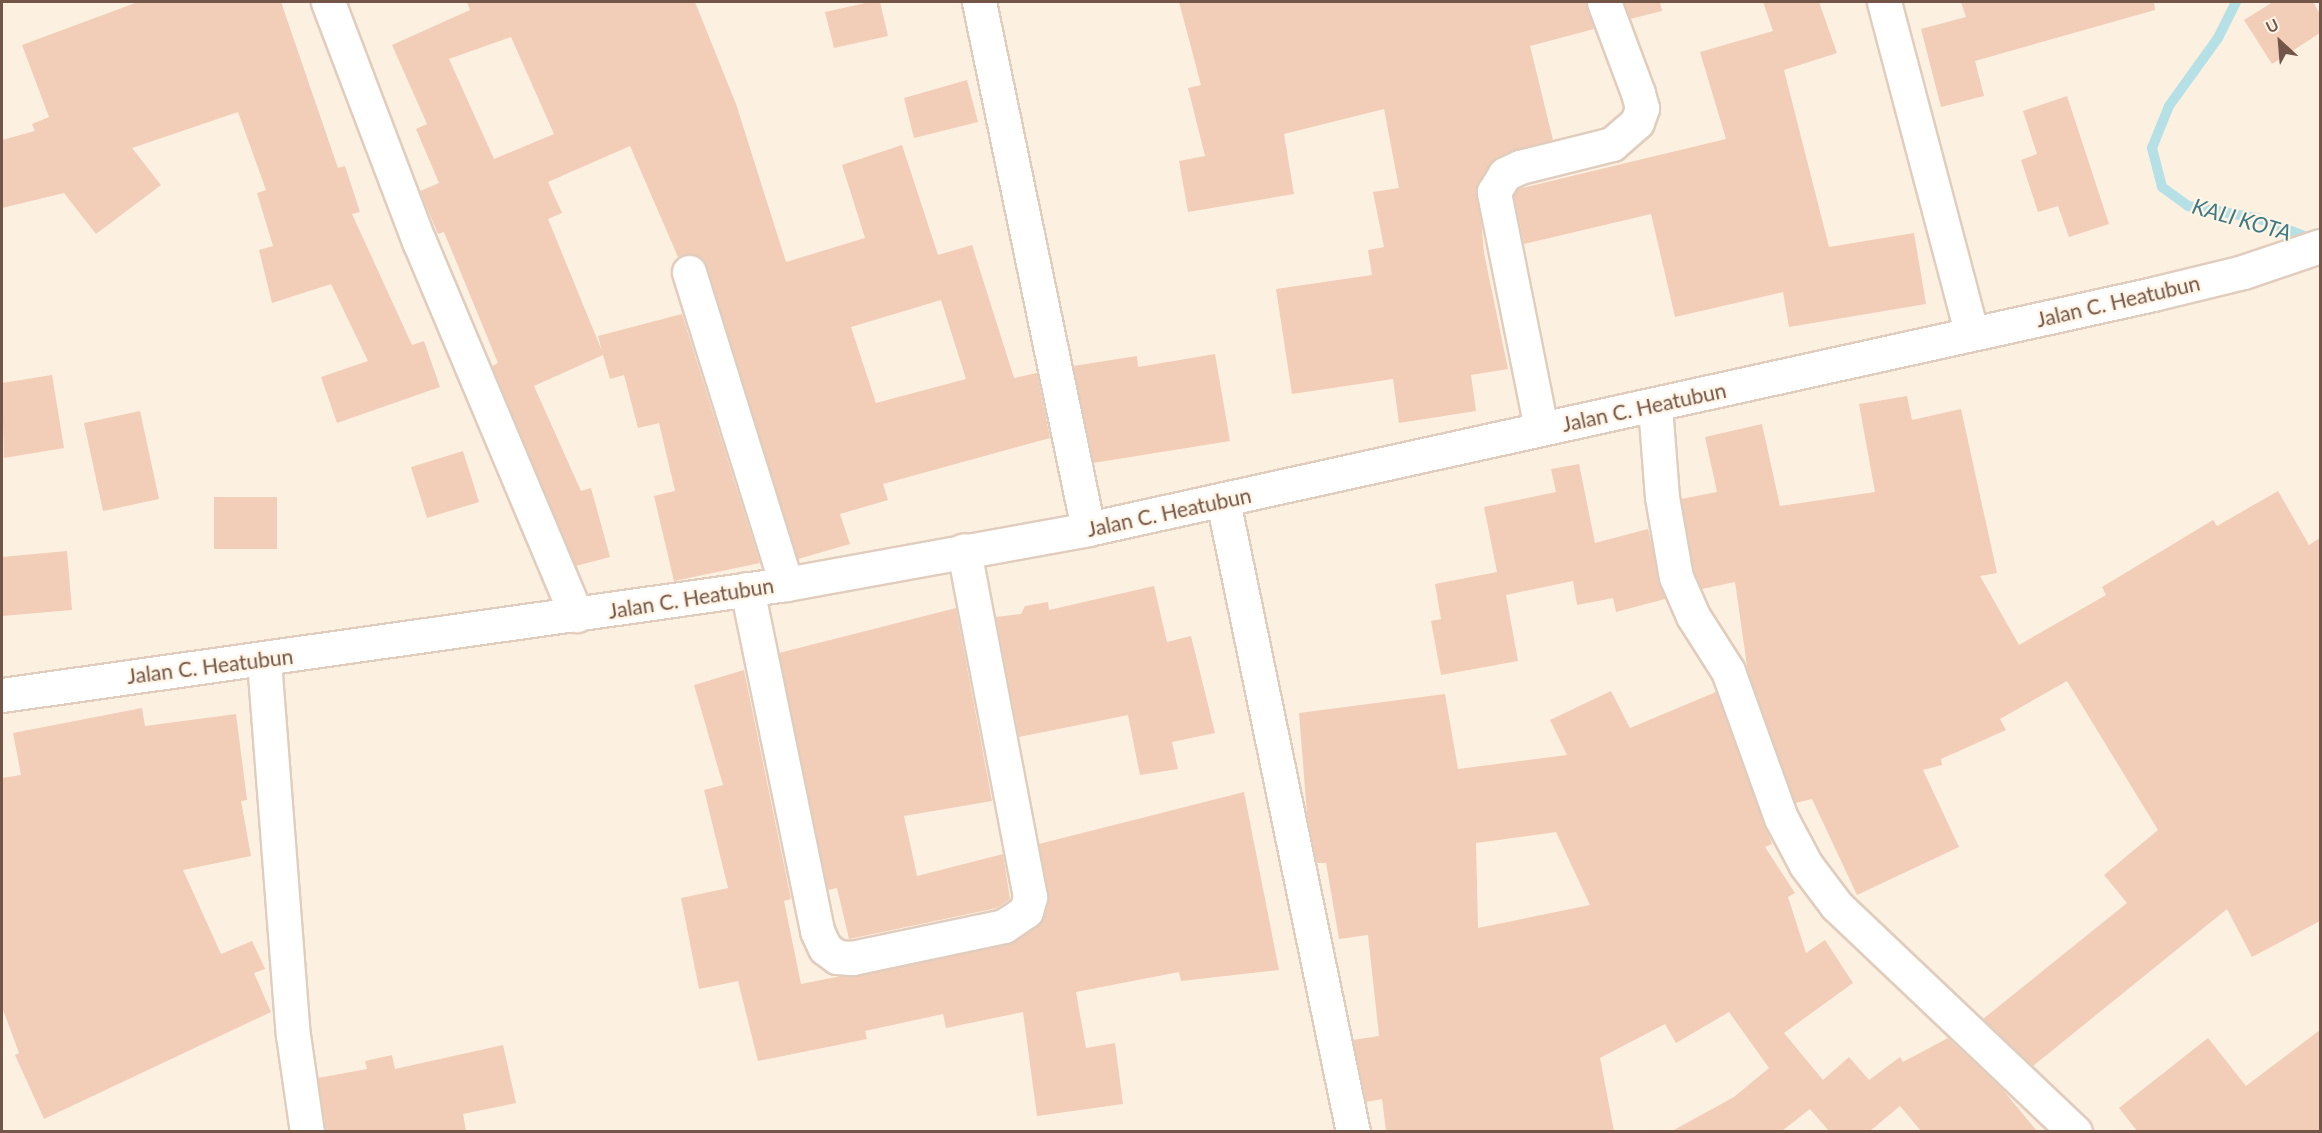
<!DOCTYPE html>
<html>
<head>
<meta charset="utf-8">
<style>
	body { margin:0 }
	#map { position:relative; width:2322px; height:1133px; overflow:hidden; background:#fcf1e1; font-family:Lato,sans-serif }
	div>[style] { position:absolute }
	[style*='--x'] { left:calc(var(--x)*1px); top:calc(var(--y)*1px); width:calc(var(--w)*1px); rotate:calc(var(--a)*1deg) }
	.stream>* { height:10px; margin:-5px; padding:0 5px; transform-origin:5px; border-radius:5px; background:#b5e0e6 }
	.building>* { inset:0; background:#f2cdb8 }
	.roads { filter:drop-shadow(2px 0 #e1cdbd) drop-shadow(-2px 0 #e1cdbd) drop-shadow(0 2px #e1cdbd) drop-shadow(0 -2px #e1cdbd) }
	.minor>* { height:33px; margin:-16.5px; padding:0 16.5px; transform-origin:16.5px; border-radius:16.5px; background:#fff }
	span { translate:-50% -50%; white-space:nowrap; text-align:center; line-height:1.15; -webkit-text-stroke:4.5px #fff5e7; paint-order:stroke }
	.street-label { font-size:21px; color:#745648 }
	.water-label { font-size:22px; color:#3e7881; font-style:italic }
	.frame { position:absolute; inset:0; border:3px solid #745648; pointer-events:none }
	.north { position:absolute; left:2250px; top:12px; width:60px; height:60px; -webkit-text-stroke:4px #fff5e7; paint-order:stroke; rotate:334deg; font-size:16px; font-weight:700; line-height:24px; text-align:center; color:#745648 }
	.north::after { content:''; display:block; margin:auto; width:21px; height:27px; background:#745648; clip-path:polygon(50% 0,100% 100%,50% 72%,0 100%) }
</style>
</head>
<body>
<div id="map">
	<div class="stream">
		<i style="--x:2236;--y:2;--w:40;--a:116.6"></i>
		<i style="--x:2218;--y:38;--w:84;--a:125.8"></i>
		<i style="--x:2169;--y:106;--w:45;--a:112"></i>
		<i style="--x:2152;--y:148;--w:40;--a:75.6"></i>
		<i style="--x:2162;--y:187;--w:32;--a:36"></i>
		<i style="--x:2188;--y:206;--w:70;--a:9.9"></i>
		<i style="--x:2257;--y:218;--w:62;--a:20.8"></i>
	</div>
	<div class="building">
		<i style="clip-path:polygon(138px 2px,281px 2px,338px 168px,345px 166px,360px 212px,352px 214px,412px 345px,424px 341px,440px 387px,337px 423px,321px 377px,368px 361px,331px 284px,272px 303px,259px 250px,273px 246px,257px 193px,266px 190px,238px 112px,132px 148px,161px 185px,96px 234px,64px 193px,2px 208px,2px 140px,35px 131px,32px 124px,49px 117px,22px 45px)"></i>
		<i style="clip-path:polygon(evenodd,467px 2px,695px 2px,736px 104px,786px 262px,865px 238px,842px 165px,902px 145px,938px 255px,972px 245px,1014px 378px,1037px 373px,1050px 438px,883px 484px,888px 500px,840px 514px,850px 544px,798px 559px,707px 266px,694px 254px,678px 257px,630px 146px,548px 182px,562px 213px,548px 219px,602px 351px,598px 336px,682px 314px,760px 563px,674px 581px,654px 496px,675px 491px,659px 423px,638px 428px,624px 375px,610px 379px,603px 355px,534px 386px,581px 491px,591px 488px,610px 557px,576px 566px,492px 366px,498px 363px,444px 232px,438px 234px,420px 191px,439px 183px,416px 129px,427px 124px,392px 45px,470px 10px,467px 2px,511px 37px,554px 134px,494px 159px,449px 59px,511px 37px,467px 2px,941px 300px,966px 379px,876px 403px,851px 327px,941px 300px)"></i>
		<i style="clip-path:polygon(870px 2px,880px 2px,888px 36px,834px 48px,825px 12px)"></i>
		<i style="clip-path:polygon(1179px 2px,1586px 2px,1594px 29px,1530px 46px,1553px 140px,1497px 157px,1478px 183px,1484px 253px,1508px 369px,1471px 375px,1476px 411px,1399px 423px,1393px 379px,1292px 394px,1276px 289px,1372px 275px,1368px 250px,1384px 247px,1373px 192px,1399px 188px,1384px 109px,1284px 134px,1294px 194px,1188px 212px,1179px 161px,1205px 156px,1188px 88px,1201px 85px)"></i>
		<i style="clip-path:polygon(1624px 2px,1660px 2px,1662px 11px,1630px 19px)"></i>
		<i style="clip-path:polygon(1763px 2px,1819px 2px,1837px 53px,1784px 70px,1829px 247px,1914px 233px,1926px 304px,1789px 327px,1783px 292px,1675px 317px,1651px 214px,1524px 244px,1514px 196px,1518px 189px,1726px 139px,1700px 52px,1773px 31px)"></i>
		<i style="clip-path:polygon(1961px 2px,2154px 2px,2155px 10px,1975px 61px,1984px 96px,1941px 107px,1921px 29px,1966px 17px)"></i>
		<i style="clip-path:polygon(2273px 2px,2313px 2px,2320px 14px,2320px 33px,2272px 64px,2244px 20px)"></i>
		<i style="clip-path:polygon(967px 80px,978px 122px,914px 138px,904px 98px)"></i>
		<i style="clip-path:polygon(2067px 96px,2109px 224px,2069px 237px,2058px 206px,2038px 212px,2021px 160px,2037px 154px,2023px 111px)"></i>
		<i style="clip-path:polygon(1215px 354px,1230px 441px,1093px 463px,1073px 366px,1137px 356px,1138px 367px)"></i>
		<i style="clip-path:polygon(52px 375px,64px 448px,4px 458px,2px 383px)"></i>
		<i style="clip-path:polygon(1907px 396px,1912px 420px,1961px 409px,1997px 573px,1980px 576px,2019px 645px,2106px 595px,2102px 587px,2213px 520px,2217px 526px,2278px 491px,2309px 545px,2320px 538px,2320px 921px,2252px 957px,2227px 909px,2033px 1066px,1983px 1019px,2127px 903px,2104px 875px,2158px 830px,2067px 681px,2000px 719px,2006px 730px,1941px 759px,1942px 765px,1923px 770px,1959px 847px,1857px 895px,1812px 799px,1795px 803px,1748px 673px,1735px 582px,1702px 589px,1694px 572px,1681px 499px,1717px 492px,1705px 437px,1762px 424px,1780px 506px,1875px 492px,1859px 404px)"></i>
		<i style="clip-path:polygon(140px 411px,159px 499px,103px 511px,84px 423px)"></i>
		<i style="clip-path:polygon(463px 451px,479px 502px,427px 518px,411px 467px)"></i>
		<i style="clip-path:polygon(1579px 464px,1595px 543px,1648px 529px,1665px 599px,1616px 612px,1613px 598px,1577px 605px,1573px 581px,1506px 595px,1518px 661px,1441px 675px,1431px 621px,1441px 619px,1435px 584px,1497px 572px,1484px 507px,1556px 492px,1551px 469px)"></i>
		<i style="clip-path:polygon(214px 497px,277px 497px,277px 549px,214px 549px)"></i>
		<i style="clip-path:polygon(67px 551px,72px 610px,2px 616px,2px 557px)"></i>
		<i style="clip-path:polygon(1154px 586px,1167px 642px,1191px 636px,1215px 733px,1172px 742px,1178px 769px,1140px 775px,1128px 715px,1019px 737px,996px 617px,1021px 614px,1025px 606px,1048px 602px,1049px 610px)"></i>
		<i style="clip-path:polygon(956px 608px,992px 801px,904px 816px,917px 876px,1003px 854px,1010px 899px,997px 908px,849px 939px,837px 888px,828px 890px,779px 653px)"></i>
		<i style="clip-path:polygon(744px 670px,791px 899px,784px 901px,801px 984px,1014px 942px,1037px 926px,1048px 902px,1039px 844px,1244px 792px,1279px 970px,1181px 981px,1179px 972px,1076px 992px,1086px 1048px,1115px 1043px,1123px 1104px,1037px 1116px,1023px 1012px,946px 1028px,943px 1014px,865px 1031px,867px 1039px,758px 1061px,738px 981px,699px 989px,681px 898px,728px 888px,704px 790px,723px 785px,694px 685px)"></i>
		<i style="clip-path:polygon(evenodd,1611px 691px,1630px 728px,1716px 692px,1772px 844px,1765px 847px,1795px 893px,1788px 897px,1806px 953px,1825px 940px,1853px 983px,1784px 1033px,1823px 1080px,1849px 1057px,1869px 1080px,1900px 1057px,1903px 1062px,1948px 1038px,2003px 1090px,2037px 1131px,1921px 1131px,1900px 1106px,1870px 1131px,1829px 1131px,1810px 1109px,1782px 1131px,1672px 1131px,1734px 1097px,1769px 1068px,1729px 1012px,1676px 1043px,1665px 1024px,1600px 1058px,1614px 1131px,1386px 1131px,1382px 1099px,1366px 1102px,1353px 1040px,1379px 1036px,1368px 935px,1339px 939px,1326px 863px,1317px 863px,1307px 814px,1299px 713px,1445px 694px,1458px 769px,1567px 755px,1550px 720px,1611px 691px,1556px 832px,1590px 905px,1478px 928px,1476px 843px,1556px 832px)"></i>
		<i style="clip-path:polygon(142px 708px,145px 726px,236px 714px,247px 800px,241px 801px,251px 856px,183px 870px,221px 954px,252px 941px,265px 969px,254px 973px,271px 1012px,44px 1119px,15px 1055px,19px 1053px,2px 1007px,2px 778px,21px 775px,13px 733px)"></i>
		<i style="clip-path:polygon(2320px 1030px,2320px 1131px,2137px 1131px,2119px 1108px,2208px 1038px,2246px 1086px)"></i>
		<i style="clip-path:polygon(503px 1045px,516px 1103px,463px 1114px,466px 1131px,326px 1131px,318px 1078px,367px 1069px,365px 1061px,392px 1055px,395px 1069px)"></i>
	</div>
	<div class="roads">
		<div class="minor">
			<i style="--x:328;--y:2;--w:256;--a:69.2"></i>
			<i style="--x:419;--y:241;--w:406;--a:67.2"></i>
			<i style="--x:979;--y:2;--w:538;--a:78.31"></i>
			<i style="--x:1884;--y:2;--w:343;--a:75.2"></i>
			<i style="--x:689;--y:272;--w:327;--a:72.7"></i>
			<i style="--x:1655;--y:406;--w:91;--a:85.6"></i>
			<i style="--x:1662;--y:497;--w:81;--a:80.1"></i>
			<i style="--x:1676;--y:577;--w:43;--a:66.4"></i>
			<i style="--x:1693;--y:616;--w:65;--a:57.5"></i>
			<i style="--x:1728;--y:671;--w:156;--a:70.2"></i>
			<i style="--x:1781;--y:818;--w:53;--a:62"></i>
			<i style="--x:1806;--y:865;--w:51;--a:52.9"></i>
			<i style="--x:1837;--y:906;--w:328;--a:43.5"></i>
			<i style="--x:1541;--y:428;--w:241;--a:-101.3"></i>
			<i style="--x:1494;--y:192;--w:21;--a:-59"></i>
			<i style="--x:1505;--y:174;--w:17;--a:-25"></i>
			<i style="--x:1520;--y:167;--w:95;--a:-14"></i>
			<i style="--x:1612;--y:144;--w:33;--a:-41"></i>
			<i style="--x:1637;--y:122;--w:15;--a:-70"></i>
			<i style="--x:1642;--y:108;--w:16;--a:-105"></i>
			<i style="--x:1638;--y:93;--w:97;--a:-110.5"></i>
			<i style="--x:1223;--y:501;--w:644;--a:78.36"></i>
			<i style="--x:747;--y:589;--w:349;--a:78.4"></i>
			<i style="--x:817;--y:931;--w:19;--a:65"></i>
			<i style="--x:825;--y:948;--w:15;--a:37"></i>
			<i style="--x:837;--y:957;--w:15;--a:4"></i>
			<i style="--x:852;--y:958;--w:155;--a:-11.9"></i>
			<i style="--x:1004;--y:926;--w:27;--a:-34"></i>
			<i style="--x:1026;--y:911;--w:15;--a:-74"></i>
			<i style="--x:1030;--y:897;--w:353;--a:-100.8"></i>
			<i style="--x:264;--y:661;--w:375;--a:85.6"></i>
			<i style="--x:293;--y:1035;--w:98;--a:81.8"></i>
			<i style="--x:2;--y:695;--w:792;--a:-8.06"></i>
			<i style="--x:786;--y:584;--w:307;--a:-10.3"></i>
			<i style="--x:1088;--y:529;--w:1091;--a:-12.44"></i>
			<i style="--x:2153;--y:294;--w:93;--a:-13.7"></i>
			<i style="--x:2243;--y:272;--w:81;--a:-18.7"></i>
		</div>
	</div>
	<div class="street-label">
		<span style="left:2118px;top:301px;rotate:-13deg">Jalan C. Heatubun</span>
		<span style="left:1644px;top:407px;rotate:-12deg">Jalan C. Heatubun</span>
		<span style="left:1169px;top:512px;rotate:-12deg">Jalan C. Heatubun</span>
		<span style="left:691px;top:598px;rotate:-9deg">Jalan C. Heatubun</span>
		<span style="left:210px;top:666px;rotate:-7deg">Jalan C. Heatubun</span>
	</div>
	<div class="water-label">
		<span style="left:2242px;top:219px;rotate:16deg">KALI KOTA</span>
	</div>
	<div class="frame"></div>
	<div class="north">U</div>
</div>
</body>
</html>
